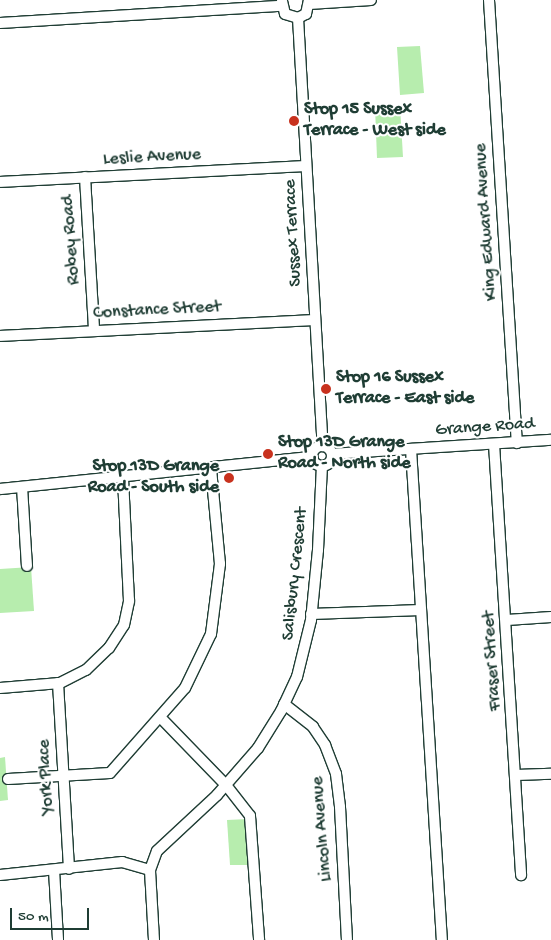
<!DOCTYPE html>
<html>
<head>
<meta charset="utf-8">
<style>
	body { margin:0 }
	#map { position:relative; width:551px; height:940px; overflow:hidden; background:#fff; font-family:"Gochi Hand",sans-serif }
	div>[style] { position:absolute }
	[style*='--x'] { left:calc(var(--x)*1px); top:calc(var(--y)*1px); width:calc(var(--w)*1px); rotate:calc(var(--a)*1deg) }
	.green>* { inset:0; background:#b7edae }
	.roads { filter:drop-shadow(1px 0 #1f3d34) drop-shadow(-1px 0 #1f3d34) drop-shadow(0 1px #1f3d34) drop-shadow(0 -1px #1f3d34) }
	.minor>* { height:10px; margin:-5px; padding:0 5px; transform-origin:5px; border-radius:5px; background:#fff }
	.minor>.ring { margin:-5px; padding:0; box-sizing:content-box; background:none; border:10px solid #fff; border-radius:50% }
	.dots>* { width:14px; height:14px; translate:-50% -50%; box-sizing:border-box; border:2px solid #fff; border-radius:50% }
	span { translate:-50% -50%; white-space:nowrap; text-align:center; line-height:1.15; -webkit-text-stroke:4px #fff; paint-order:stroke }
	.poi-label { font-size:18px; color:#1f3d34; font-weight:700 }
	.left { translate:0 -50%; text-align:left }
	.right { translate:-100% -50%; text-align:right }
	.street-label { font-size:18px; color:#1f3d34 }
	.scale { position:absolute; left:10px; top:908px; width:79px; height:22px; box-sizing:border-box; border:2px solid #1f3d34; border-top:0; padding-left:6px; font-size:15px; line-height:18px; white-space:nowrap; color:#1f3d34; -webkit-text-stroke:4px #fff; paint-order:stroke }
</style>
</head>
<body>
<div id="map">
	<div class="green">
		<i style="clip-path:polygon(420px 46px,424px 93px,400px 95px,397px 47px)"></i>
		<i style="clip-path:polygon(400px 106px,403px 157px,377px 158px,375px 107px)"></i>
		<i style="clip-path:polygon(31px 567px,34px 611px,0 613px,0 569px)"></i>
		<i style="clip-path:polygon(5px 757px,8px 800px,0 801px,0 758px)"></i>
		<i style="clip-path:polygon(248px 819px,251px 865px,230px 865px,227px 820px)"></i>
	</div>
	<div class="roads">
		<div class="minor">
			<i style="--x:489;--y:0;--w:444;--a:86.4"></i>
			<i style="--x:282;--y:1;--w:13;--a:77"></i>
			<i style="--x:285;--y:14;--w:14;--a:17"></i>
			<i style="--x:298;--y:18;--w:9;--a:-27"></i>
			<i style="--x:306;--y:14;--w:14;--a:-78"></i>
			<i style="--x:309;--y:4;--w:62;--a:-3.7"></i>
			<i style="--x:298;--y:18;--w:429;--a:86.7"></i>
			<i style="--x:0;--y:23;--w:282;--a:-3.5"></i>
			<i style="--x:85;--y:177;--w:153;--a:86.6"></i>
			<i style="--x:0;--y:182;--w:306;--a:-3"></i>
			<i style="--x:0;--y:336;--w:315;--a:-2.9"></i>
			<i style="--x:494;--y:444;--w:432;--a:86.4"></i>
			<i class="ring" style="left:312px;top:446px;width:10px;height:10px"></i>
			<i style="--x:411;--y:449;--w:492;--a:86.4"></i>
			<i style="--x:332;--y:454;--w:219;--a:-3.7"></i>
			<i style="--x:22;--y:487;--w:79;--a:86.4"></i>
			<i style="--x:0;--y:489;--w:314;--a:-5.9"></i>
			<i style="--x:311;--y:614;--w:110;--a:-2.1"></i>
			<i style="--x:507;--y:620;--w:44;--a:-3.9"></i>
			<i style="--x:58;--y:683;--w:186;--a:86.6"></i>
			<i style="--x:0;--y:688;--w:60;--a:-4.8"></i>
			<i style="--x:60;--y:683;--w:29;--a:-27"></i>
			<i style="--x:86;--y:670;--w:32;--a:-44"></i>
			<i style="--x:109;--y:648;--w:27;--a:-57"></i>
			<i style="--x:124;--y:625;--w:25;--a:-78"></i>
			<i style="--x:129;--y:601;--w:124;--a:-92.8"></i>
			<i style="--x:284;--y:704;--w:37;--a:38"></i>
			<i style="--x:313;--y:727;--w:22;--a:56"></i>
			<i style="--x:325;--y:745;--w:31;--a:69"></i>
			<i style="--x:336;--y:774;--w:33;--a:83"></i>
			<i style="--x:340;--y:807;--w:133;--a:87"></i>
			<i style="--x:160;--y:717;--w:95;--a:45.9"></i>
			<i style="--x:226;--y:785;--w:39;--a:52"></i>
			<i style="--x:250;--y:816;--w:124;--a:85.8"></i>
			<i style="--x:516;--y:775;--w:35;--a:-2"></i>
			<i style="--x:8;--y:779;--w:102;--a:-3.4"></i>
			<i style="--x:110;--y:773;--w:113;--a:-48.6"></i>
			<i style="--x:185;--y:688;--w:60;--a:-64.3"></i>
			<i style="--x:211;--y:634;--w:71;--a:-82.7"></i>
			<i style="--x:220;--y:564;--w:95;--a:-95.4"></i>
			<i style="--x:54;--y:870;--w:70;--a:86.7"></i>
			<i style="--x:0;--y:875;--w:123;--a:-6.1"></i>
			<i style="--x:122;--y:862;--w:29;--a:16"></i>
			<i style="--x:154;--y:940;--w:70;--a:-93.3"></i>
			<i style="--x:150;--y:870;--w:20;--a:-70"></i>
			<i style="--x:157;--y:851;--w:82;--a:-43"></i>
			<i style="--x:217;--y:795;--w:62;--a:-48.9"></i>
			<i style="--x:258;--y:748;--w:44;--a:-58.1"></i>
			<i style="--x:281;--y:711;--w:38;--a:-65"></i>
			<i style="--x:297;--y:677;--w:59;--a:-76.2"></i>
			<i style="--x:311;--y:620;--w:70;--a:-84.3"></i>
			<i style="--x:318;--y:550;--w:84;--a:-87.3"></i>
		</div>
	</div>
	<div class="dots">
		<i style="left:294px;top:121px;background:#c8321e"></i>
		<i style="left:326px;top:389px;background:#c8321e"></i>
		<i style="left:268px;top:454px;background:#c8321e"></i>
		<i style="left:229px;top:478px;background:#c8321e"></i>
	</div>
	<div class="poi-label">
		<span class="left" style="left:304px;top:121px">Stop 15 Sussex<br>Terrace - West side</span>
		<span class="left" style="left:336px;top:389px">Stop 16 Sussex<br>Terrace - East side</span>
		<span class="left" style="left:278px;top:454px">Stop 13D Grange<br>Road - North side</span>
		<span class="right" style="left:219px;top:478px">Stop 13D Grange<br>Road - South side</span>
	</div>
	<div class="street-label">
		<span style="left:152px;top:158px;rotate:-3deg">Leslie Avenue</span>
		<span style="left:487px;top:222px;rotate:-94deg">King Edward Avenue</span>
		<span style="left:294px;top:233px;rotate:-93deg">Sussex Terrace</span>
		<span style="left:72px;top:240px;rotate:-94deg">Robey Road</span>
		<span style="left:157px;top:311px;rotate:-3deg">Constance Street</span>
		<span style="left:485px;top:428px;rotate:-4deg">Grange Road</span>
		<span style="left:296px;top:574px;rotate:-84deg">Salisbury Crescent</span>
		<span style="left:493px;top:661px;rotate:-94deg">Fraser Street</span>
		<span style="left:47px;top:777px;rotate:-93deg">York Place</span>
		<span style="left:323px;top:829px;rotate:-95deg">Lincoln Avenue</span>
	</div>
	<div class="scale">50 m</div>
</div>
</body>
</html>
